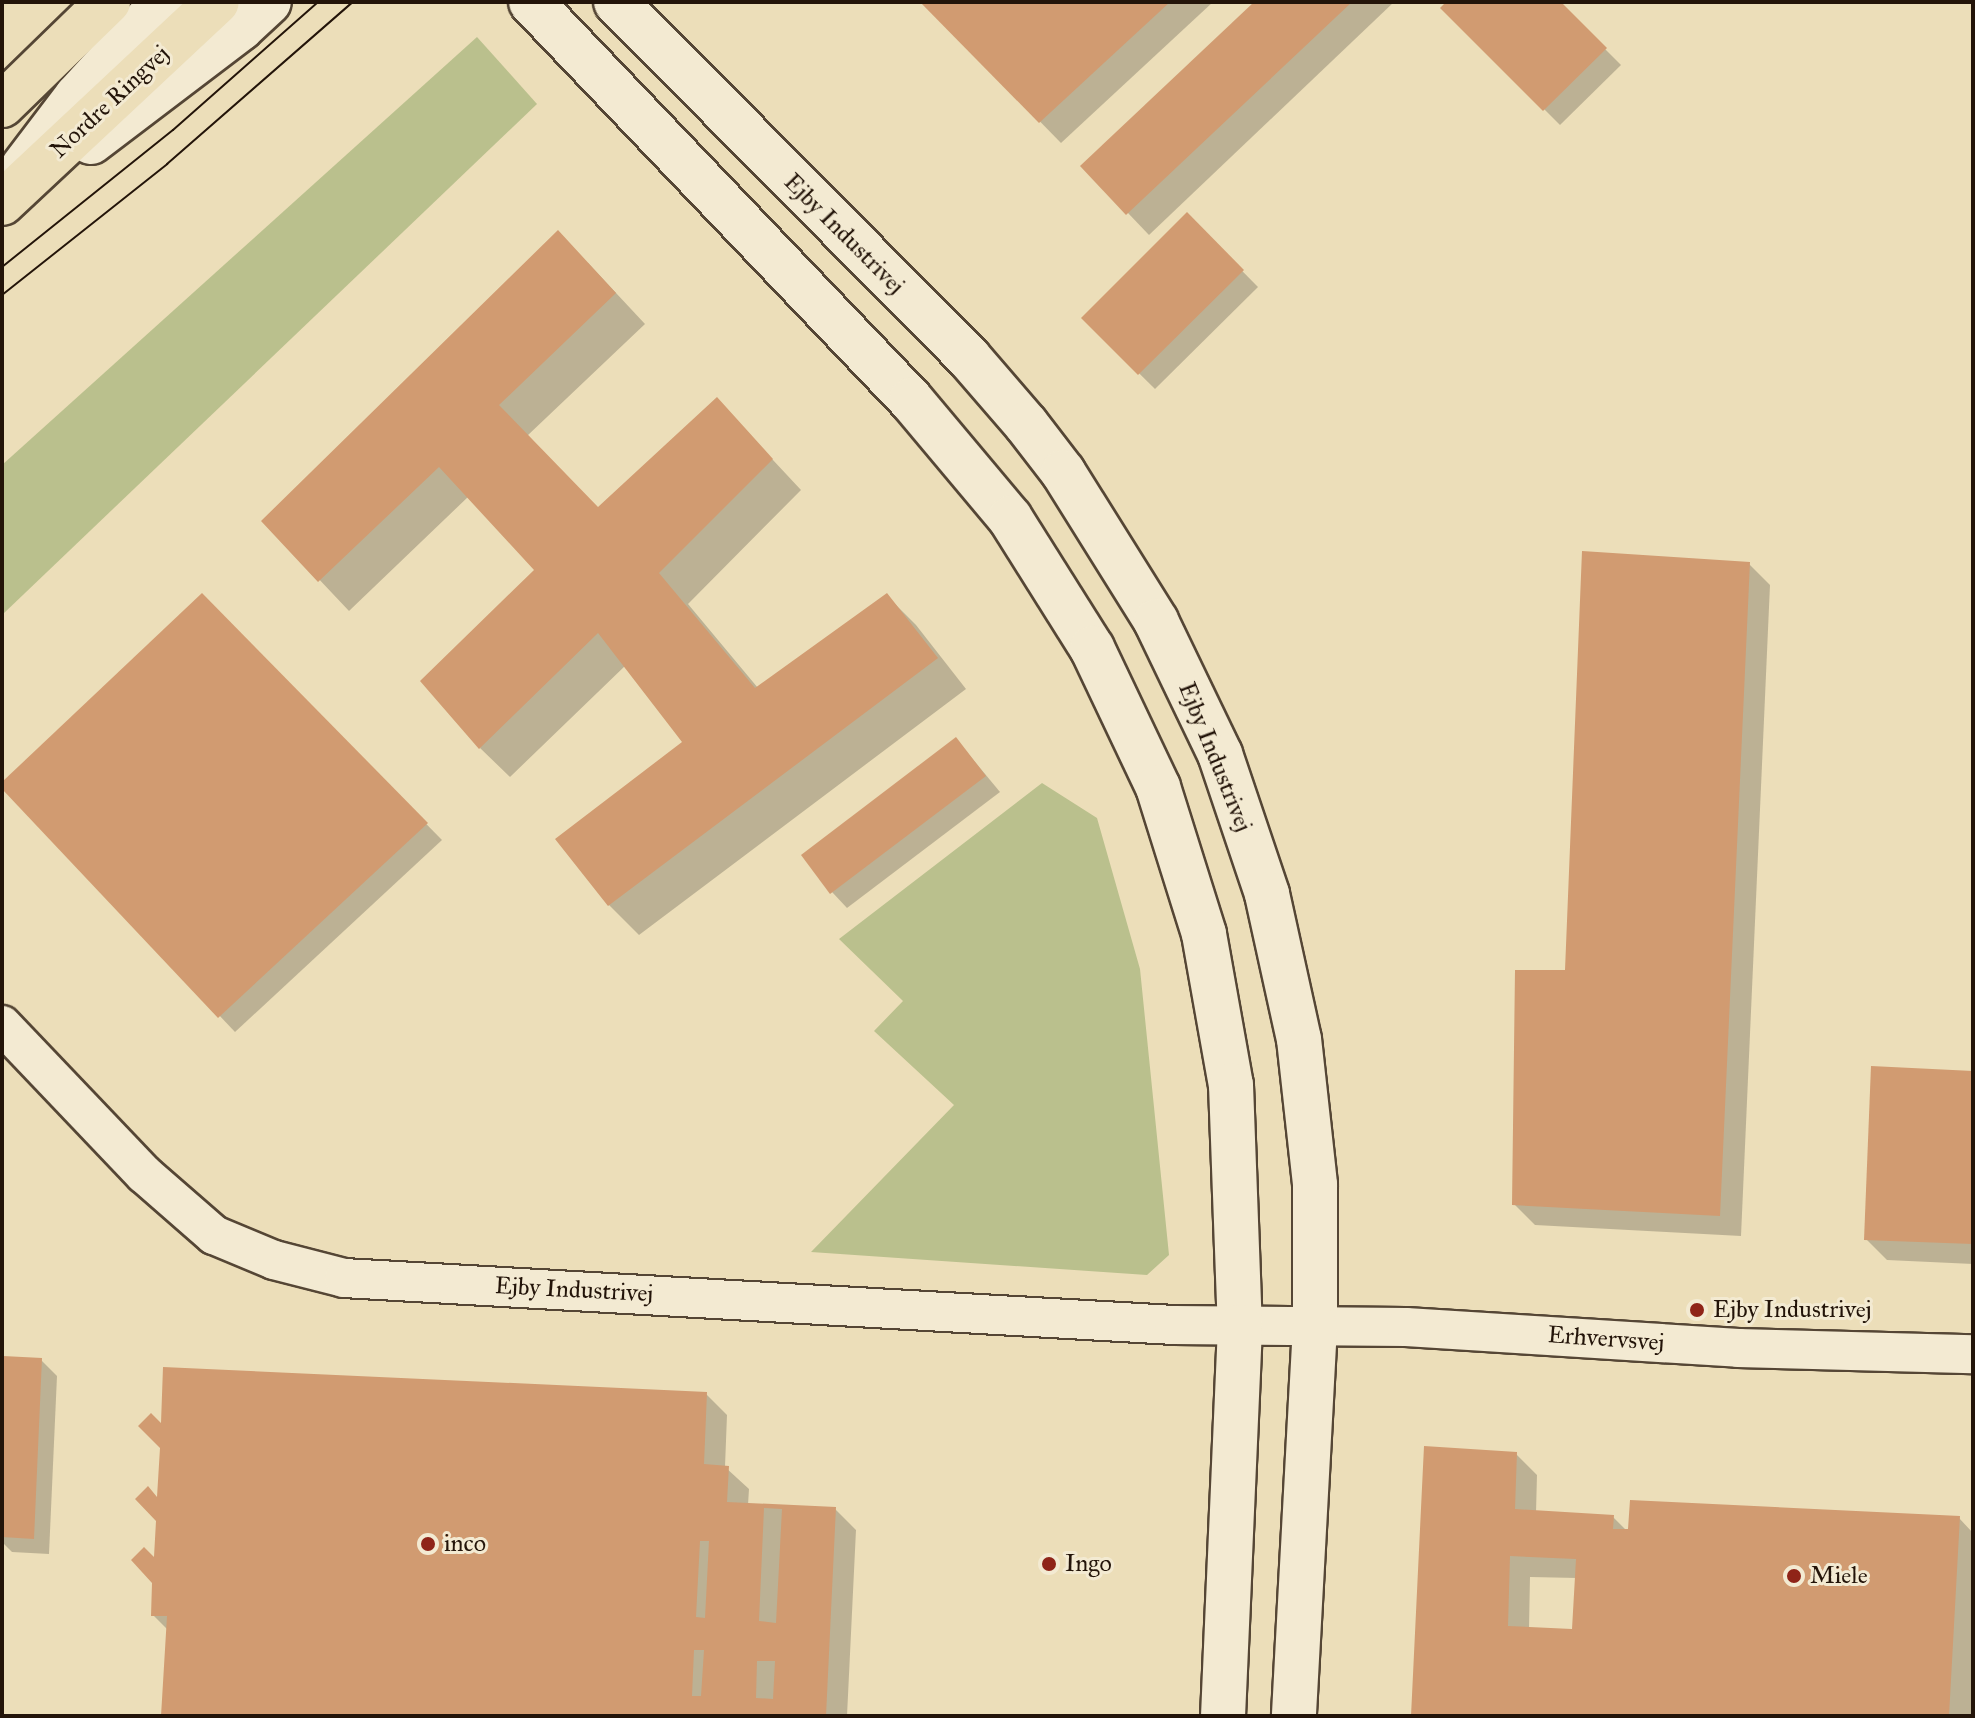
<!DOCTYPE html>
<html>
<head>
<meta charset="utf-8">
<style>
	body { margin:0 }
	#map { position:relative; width:1975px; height:1718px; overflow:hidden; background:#ecdeb9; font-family:"IM FELL Great Primer",serif }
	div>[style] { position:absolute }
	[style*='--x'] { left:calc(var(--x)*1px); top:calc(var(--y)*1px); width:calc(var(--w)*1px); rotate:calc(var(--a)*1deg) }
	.green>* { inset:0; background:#bac08d }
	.shadow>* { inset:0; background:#0003 }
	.building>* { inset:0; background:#d19b71 }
	.roads { filter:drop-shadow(2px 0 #554635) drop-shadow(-2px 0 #554635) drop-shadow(0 2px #554635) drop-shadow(0 -2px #554635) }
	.minor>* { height:38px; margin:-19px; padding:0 19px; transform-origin:19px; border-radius:19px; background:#f3ead2 }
	.tertiary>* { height:44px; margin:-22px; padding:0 22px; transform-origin:22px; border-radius:22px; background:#f3ead2 }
	.primary>* { height:44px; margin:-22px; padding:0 22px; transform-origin:22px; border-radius:22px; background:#ecdeb9 }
	.tram>* { height:2px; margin:-1px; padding:0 1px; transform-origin:1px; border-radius:1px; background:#231409 }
	.dots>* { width:22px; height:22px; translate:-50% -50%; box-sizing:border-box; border:4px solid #f3ead2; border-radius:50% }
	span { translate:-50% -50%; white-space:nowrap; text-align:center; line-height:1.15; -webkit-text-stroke:6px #f3ead2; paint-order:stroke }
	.street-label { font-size:24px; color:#231409 }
	.poi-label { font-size:24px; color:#231409 }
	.left { translate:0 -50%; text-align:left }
	.frame { position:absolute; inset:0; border:4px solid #231409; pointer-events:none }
</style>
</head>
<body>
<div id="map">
	<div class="green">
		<i style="clip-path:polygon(477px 37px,537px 104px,2px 615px,2px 465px)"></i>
		<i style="clip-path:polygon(1042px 783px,1097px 818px,1140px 969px,1169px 1255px,1147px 1275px,811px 1252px,954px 1105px,874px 1031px,903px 1001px,839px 939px)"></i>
	</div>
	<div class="shadow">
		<i style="clip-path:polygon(923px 2px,1213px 2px,1061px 143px)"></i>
		<i style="clip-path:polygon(1257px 2px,1394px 2px,1149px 235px,1083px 166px)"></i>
		<i style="clip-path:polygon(1449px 2px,1558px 2px,1621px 65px,1560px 125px,1443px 8px)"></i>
		<i style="clip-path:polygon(1187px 215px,1258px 287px,1155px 389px,1083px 318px)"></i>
		<i style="clip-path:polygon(588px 263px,645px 324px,527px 436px,599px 510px,717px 400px,801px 490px,688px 604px,758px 688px,886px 595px,916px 625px,966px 689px,639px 935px,609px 905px,558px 839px,684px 742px,626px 665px,510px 777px,480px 748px,537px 570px,469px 496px,349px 611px,264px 521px)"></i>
		<i style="clip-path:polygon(1749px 564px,1770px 585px,1741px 1236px,1535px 1225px,1514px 1204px,1567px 972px)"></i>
		<i style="clip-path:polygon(202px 596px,442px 840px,235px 1032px,2px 786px)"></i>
		<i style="clip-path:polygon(956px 739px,1000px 792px,847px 908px,832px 892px)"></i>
		<i style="clip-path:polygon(1973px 1073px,1973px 1264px,1887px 1260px,1866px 1239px)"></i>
		<i style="clip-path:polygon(5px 1358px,41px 1360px,57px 1376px,49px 1554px,12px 1552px,2px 1542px)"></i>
		<i style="clip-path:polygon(706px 1394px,727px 1415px,725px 1467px,749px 1489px,748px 1505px,835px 1509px,856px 1530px,847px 1716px,163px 1716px,168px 1630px,153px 1615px,162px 1427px)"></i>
		<i style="clip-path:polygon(evenodd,1516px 1454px,1537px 1475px,1536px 1513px,1613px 1517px,1627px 1531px,1959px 1518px,1973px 1533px,1971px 1716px,1413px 1716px,1516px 1454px,1530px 1577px,1577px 1578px,1574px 1631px,1529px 1629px,1530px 1577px)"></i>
	</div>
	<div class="building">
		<i style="clip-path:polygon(920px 2px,1170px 2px,1039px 123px)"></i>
		<i style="clip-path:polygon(1254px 2px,1352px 2px,1126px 215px,1080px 166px)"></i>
		<i style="clip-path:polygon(1446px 2px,1561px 2px,1607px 48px,1543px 111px,1440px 8px)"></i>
		<i style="clip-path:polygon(1187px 212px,1244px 270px,1138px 375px,1081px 318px)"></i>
		<i style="clip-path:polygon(558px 230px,616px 293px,499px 405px,598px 507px,717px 397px,773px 459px,659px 573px,755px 688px,887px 593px,938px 658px,608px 906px,555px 839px,682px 742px,598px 633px,479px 749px,420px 681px,534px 570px,439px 467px,318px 582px,261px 521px)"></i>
		<i style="clip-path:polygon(1582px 551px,1750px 562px,1720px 1216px,1512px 1205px,1515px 970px,1565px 970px)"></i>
		<i style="clip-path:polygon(202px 593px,428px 823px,218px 1018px,2px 789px,2px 782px)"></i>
		<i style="clip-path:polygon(956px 737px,986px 776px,830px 894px,801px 855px)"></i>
		<i style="clip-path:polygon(1871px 1066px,1973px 1071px,1973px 1244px,1864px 1240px)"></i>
		<i style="clip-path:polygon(3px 1356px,42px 1358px,34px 1539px,2px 1537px)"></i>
		<i style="clip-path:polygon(evenodd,163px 1367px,707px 1392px,704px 1464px,729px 1466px,727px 1502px,836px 1507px,826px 1716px,161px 1716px,167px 1616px,151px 1616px,152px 1583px,131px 1560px,144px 1547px,154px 1557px,156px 1521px,135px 1499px,148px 1486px,157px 1497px,160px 1448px,138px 1426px,151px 1413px,161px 1423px,163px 1367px,764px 1508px,782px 1509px,776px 1623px,759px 1621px,764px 1508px,163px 1367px,700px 1541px,709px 1541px,705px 1618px,696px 1617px,700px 1541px,163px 1367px,694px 1650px,704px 1650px,701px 1696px,692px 1696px,694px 1650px,163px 1367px,757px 1661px,775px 1661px,773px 1699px,756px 1698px,757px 1661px)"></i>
		<i style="clip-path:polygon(evenodd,1424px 1446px,1517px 1452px,1515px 1509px,1614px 1515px,1613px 1529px,1628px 1529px,1630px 1500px,1960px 1516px,1949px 1716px,1411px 1716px,1424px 1446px,1510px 1556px,1576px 1559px,1572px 1629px,1508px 1626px,1510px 1556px)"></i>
	</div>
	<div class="roads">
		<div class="minor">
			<i style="--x:2;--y:1025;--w:206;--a:46.4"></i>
			<i style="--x:144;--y:1174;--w:93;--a:41.1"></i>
			<i style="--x:214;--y:1235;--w:65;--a:22.6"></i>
			<i style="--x:274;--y:1260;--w:72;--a:14.4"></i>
			<i style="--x:344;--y:1278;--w:831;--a:3.24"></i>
			<i style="--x:1174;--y:1325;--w:232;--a:0.5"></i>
			<i style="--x:1406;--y:1327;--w:333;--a:3.6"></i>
			<i style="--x:1738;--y:1348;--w:235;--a:1.5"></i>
		</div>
		<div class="tertiary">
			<i style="--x:531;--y:2;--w:550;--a:46.33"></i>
			<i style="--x:911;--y:400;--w:154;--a:50"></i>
			<i style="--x:1010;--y:518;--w:154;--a:57.8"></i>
			<i style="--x:1092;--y:648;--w:154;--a:64.6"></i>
			<i style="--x:1158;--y:787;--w:154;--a:72.6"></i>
			<i style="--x:1204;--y:934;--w:153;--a:79.9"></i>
			<i style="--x:1231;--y:1085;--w:242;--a:87.9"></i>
			<i style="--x:1240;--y:1327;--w:389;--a:92.5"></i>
			<i style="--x:616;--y:2;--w:501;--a:45.24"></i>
			<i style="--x:969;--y:358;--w:87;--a:49.2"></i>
			<i style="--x:1026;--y:424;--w:61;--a:52.4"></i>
			<i style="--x:1063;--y:472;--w:176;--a:58"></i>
			<i style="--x:1156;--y:621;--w:148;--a:64.3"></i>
			<i style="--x:1220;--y:754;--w:148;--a:71.4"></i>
			<i style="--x:1267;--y:894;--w:148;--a:77.6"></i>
			<i style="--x:1299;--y:1039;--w:147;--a:83.7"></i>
			<i style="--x:1315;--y:1185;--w:141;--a:90"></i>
			<i style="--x:1315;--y:1326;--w:391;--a:93.1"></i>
			<i style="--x:91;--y:142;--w:188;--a:-37.2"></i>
			<i style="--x:241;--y:28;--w:38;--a:-43"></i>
			<i style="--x:23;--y:167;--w:89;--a:-52.7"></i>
			<i style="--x:77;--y:96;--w:127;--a:-47.5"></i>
		</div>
		<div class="primary">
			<i style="--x:2;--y:105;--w:148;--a:-44.2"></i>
			<i style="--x:2;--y:203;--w:294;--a:-43.1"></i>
		</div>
	</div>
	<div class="tram">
		<i style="--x:2;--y:267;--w:219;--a:-38.7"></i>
		<i style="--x:173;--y:130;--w:193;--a:-41.4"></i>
		<i style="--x:2;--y:295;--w:211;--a:-38.4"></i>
		<i style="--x:167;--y:164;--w:247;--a:-41.1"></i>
	</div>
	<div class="dots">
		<i style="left:1697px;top:1310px;background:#8f2418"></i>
		<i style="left:428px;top:1544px;background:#8f2418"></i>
		<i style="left:1049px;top:1564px;background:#8f2418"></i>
		<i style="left:1794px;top:1576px;background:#8f2418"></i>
	</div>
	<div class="street-label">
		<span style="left:110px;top:102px;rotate:-43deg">Nordre Ringvej</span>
		<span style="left:844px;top:234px;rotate:45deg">Ejby Industrivej</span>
		<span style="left:1215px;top:757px;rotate:68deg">Ejby Industrivej</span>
		<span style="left:574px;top:1290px;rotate:3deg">Ejby Industrivej</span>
		<span style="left:1606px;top:1339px;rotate:4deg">Erhvervsvej</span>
	</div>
	<div class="poi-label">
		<span class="left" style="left:1713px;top:1310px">Ejby Industrivej</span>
		<span class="left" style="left:444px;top:1544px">inco</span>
		<span class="left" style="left:1065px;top:1564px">Ingo</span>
		<span class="left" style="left:1810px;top:1576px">Miele</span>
	</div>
	<div class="frame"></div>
</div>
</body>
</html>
